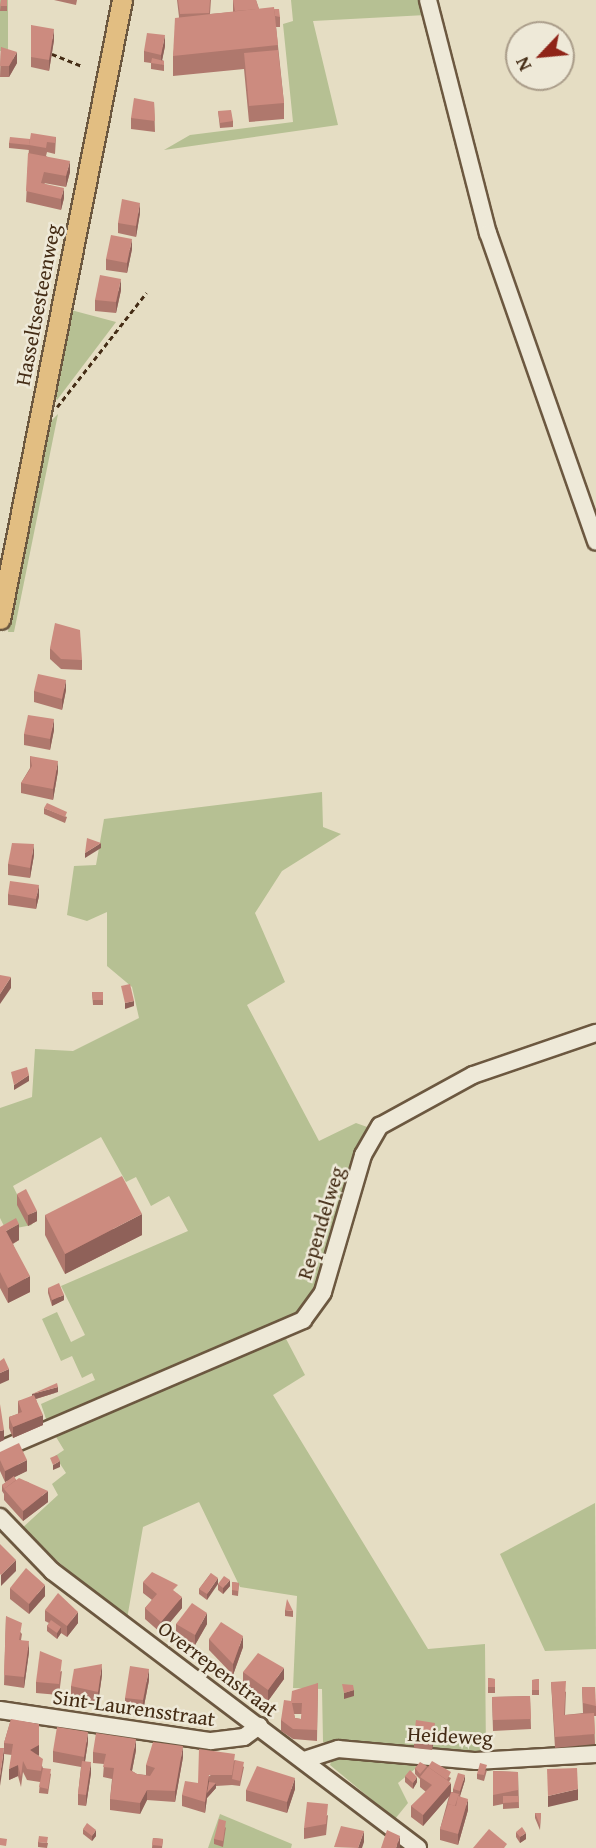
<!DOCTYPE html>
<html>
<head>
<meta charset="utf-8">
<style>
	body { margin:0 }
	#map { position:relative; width:596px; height:1848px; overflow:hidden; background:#e5ddc3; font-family:"Gentium Book Plus",serif }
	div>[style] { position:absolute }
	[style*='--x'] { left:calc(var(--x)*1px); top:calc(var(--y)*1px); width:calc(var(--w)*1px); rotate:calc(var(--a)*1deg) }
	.green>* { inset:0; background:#b6c093 }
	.path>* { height:2.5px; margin-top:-1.25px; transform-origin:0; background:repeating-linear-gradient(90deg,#442c15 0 5px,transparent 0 8.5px) }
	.roads { filter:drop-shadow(2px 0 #6c5840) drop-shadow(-2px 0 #6c5840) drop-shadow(0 2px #6c5840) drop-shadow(0 -2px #6c5840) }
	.minor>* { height:16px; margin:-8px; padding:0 8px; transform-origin:8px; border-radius:8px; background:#eee9d8 }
	.major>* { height:19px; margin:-9.5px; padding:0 9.5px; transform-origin:9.5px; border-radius:9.5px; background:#e2be82 }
	.wall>* { inset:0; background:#af786d }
	.shaded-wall>* { inset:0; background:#8f6159 }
	.building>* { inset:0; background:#cc8b7f }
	span { translate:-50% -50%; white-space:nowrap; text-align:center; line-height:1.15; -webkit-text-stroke:5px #eee9d8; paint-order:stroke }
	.street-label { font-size:21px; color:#442c15 }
	.north { position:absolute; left:505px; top:21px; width:70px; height:70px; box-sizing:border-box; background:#eee9d8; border:2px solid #aa9d8a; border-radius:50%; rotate:244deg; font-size:19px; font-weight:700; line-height:28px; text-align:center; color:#442c15 }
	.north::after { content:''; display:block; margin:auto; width:24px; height:32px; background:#8f2418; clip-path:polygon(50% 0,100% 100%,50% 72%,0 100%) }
</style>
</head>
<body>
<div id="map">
	<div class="green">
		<i style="clip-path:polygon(0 0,8px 0,8px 51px,0 51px)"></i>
		<i style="clip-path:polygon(291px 0,423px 0,426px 15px,313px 21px,338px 125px,164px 150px,190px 135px,293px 122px,283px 24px,293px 21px)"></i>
		<i style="clip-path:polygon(71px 310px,116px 322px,57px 400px,53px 395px)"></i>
		<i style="clip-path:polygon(58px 414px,14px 632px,8px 632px,47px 425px)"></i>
		<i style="clip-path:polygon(322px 792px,323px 827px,341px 834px,282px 871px,255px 913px,285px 982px,247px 1005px,319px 1141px,356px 1123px,370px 1128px,310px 1304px,303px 1314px,48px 1425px,41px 1404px,95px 1380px,92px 1373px,82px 1378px,72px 1356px,61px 1361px,42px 1319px,57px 1312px,71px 1342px,85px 1335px,61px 1286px,188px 1231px,169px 1196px,151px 1206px,136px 1177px,126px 1182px,101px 1137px,13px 1186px,32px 1225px,6px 1230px,0 1218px,0 1108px,32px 1097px,35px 1049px,73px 1051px,139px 1018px,132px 987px,107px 966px,107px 912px,87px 921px,67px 915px,74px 866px,96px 865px,104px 819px)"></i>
		<i style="clip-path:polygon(284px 1335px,305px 1375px,273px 1395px,428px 1649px,485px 1644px,486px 1756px,323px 1742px,322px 1689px,293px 1688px,297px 1596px,240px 1587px,199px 1502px,143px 1527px,127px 1619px,20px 1530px,58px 1495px,52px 1484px,66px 1473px,55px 1456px,64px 1450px,53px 1432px)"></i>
		<i style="clip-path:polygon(595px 1503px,596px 1649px,545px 1651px,500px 1554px)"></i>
		<i style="clip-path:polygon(333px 1756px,421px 1764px,398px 1783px,408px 1803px,395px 1819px,330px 1765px)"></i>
		<i style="clip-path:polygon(220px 1814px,292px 1844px,291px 1848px,208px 1848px)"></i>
	</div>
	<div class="path">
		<i style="--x:52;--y:54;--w:32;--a:22"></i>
		<i style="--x:57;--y:407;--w:145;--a:-52"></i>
		<i style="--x:244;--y:1698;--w:13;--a:-27"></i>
	</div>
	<div class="roads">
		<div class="minor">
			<i style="--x:428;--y:0;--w:241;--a:75.6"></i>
			<i style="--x:488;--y:233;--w:327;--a:70.7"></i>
			<i style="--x:0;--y:1450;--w:330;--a:-23.2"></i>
			<i style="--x:303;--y:1320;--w:34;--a:-54"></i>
			<i style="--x:323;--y:1292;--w:143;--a:-73.7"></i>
			<i style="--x:363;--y:1155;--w:34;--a:-60"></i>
			<i style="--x:380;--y:1126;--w:106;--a:-28.7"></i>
			<i style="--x:473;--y:1075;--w:130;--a:-18.9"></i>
			<i style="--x:0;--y:1517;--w:75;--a:46.1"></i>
			<i style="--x:52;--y:1571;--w:459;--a:37.1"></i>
			<i style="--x:0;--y:1710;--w:213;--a:8.4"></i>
			<i style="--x:211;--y:1741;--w:33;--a:-7"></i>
			<i style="--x:244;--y:1737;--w:19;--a:-36"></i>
			<i style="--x:304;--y:1760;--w:36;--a:-18"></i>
			<i style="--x:338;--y:1749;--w:139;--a:5"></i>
			<i style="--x:476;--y:1761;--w:120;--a:-3.3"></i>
		</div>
		<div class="major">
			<i style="--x:0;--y:619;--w:631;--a:-78.85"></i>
		</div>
	</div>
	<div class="wall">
		<i style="clip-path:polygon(1px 0,7px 0,7px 11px,0 11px)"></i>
		<i style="clip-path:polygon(54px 0,77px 0,76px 5px)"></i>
		<i style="clip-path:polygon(177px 0,211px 0,210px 14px,233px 12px,233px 0,256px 0,259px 9px,274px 9px,280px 17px,280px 27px,276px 27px,284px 103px,284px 119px,249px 122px,244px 69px,173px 76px,173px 56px,179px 17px)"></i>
		<i style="clip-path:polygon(31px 25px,54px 40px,49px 71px,31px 67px)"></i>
		<i style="clip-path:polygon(165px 46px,162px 60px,164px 61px,164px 71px,151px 69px,151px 63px,144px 62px,144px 51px)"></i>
		<i style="clip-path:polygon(1px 47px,17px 63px,9px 77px,0 77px)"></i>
		<i style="clip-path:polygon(154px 102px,155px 132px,131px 129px,131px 118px)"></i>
		<i style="clip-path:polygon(218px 111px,233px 121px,233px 127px,220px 128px)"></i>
		<i style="clip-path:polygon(56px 137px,55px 154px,47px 152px,46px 156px,70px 172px,66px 187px,44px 183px,64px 198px,61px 210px,26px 202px,29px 147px,29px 150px,9px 148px,9px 143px,30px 139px)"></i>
		<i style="clip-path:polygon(140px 213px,136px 237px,118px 233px,118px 223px)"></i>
		<i style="clip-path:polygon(132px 249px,127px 273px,106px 270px,106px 259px)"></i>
		<i style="clip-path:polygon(121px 290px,116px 313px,95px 311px,95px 300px)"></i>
		<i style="clip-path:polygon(50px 648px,82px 660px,82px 670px,61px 669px,50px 659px)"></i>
		<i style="clip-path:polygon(66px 690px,62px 710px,34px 702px,34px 691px)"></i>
		<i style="clip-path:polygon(54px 730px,50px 750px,24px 745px,24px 734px)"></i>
		<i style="clip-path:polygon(30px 756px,58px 771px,53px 800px,21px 793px,21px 783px,30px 768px)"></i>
		<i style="clip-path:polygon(44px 808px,67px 817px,65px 823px,44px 814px)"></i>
		<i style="clip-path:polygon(34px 855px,30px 878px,8px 875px,8px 864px)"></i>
		<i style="clip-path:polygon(8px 894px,39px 896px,36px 909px,8px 905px)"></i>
		<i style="clip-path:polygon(92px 992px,103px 992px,103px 1005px,93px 1005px)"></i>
		<i style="clip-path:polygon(17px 1194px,37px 1221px,28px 1226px,17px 1205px)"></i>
		<i style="clip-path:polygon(45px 1215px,142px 1235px,65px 1274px,45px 1235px)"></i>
		<i style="clip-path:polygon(0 1227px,19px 1240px,13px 1244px,30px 1292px,8px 1303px,0 1288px)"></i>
		<i style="clip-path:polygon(48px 1288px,64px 1300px,52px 1306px,48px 1293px)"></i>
		<i style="clip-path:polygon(58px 1392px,36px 1399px,43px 1425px,13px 1438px,9px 1428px,9px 1417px,18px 1414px,18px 1401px)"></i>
		<i style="clip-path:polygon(0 1452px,27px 1471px,14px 1477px,16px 1480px,28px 1482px,48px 1502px,23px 1521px,4px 1500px,4px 1494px,2px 1491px,2px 1485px,9px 1480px,5px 1482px,0 1471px)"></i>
		<i style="clip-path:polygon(211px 1573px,207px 1600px,199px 1594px,199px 1589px)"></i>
		<i style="clip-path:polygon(143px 1582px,178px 1594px,182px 1608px,161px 1633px,145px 1619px,145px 1608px,152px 1600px,143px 1593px)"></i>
		<i style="clip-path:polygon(232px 1582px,239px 1583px,238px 1596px,232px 1595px)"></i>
		<i style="clip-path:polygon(218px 1584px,230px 1586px,223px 1594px,218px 1590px)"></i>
		<i style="clip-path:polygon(10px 1588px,45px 1596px,29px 1614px,10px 1599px)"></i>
		<i style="clip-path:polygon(45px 1610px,78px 1623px,67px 1637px,61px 1633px,57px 1639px,47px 1631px,47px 1626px,49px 1623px,45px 1621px)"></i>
		<i style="clip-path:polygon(285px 1610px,293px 1611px,293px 1617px,285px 1616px)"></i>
		<i style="clip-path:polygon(6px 1616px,22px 1634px,21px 1640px,29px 1652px,24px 1688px,4px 1685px)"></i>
		<i style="clip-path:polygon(176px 1624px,207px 1624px,195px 1645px,176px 1634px)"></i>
		<i style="clip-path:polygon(209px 1639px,243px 1647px,233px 1675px,209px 1650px)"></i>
		<i style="clip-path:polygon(62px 1671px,59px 1695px,36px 1693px,36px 1682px)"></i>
		<i style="clip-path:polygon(243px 1672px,284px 1679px,268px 1701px,243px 1682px)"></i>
		<i style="clip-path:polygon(102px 1675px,98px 1703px,71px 1696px,71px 1686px)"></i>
		<i style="clip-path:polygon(488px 1678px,495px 1679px,495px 1693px,488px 1693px)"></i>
		<i style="clip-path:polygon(539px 1679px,539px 1695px,532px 1695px,532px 1680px)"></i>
		<i style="clip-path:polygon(149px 1680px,143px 1711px,125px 1709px,125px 1698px)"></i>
		<i style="clip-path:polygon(551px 1682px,566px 1692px,565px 1715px,583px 1713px,582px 1687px,596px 1706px,596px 1716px,594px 1716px,595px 1744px,555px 1748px)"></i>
		<i style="clip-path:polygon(evenodd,318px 1683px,317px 1741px,293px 1739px,281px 1731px,281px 1720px,291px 1701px,318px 1683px,294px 1714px,302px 1714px,301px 1719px,295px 1718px,294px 1714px)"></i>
		<i style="clip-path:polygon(530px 1696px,531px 1729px,493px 1731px,492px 1697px)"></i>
		<i style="clip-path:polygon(11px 1719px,38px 1756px,43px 1768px,51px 1774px,48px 1794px,39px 1793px,40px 1782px,27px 1780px,23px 1772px,21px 1787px,18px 1776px,9px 1780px,12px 1755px,4px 1754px,4px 1743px)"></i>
		<i style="clip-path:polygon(435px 1734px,432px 1750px,414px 1748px,414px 1737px)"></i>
		<i style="clip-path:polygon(88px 1742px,85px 1761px,91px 1773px,86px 1806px,78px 1805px,78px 1794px,81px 1767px,53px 1762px,53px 1751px)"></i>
		<i style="clip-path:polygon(136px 1750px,132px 1771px,137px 1774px,146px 1775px,146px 1765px,183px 1757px,175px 1802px,147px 1800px,140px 1814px,110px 1810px,110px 1799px,112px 1779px,103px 1777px,104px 1764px,93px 1763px,93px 1752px)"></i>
		<i style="clip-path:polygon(235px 1760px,244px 1767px,240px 1786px,232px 1785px,216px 1786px,216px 1788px,207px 1798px,205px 1813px,182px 1806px,182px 1795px,198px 1783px)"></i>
		<i style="clip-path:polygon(427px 1766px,451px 1778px,449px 1782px,451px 1792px,453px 1792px,453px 1789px,465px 1780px,460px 1796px,468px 1810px,458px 1845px,440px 1840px,440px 1829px,449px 1796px,423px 1826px,411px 1817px,411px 1806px,426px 1792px,420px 1787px,420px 1779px,415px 1774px,415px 1768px)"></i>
		<i style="clip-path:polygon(487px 1770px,484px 1781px,477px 1779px,477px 1774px)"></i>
		<i style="clip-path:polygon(493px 1771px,518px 1772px,519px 1808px,503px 1809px,503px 1804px,493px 1806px)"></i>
		<i style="clip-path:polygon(405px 1776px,417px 1782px,413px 1789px,405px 1782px)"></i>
		<i style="clip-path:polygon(295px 1789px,287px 1813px,246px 1801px,246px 1790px)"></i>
		<i style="clip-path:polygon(535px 1813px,541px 1813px,540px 1830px,535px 1818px)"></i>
		<i style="clip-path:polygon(328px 1815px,326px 1835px,304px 1839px,304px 1828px)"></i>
		<i style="clip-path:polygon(226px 1827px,223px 1847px,214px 1844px,214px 1839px)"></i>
		<i style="clip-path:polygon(83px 1829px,96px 1836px,92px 1841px,83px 1834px)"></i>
		<i style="clip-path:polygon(516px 1832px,526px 1839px,520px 1843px,516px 1837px)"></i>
		<i style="clip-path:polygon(153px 1838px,163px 1839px,162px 1848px,152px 1848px)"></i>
		<i style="clip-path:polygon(38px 1842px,48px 1843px,47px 1848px,38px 1847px)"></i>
	</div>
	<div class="shaded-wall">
		<i style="clip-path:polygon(54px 29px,54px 40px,49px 71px,49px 60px)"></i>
		<i style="clip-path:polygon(165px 35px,165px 46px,161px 66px,161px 55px)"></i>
		<i style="clip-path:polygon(17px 52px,17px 63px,9px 77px,9px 66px)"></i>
		<i style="clip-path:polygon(70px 161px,70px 172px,66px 187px,66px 176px)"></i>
		<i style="clip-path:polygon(64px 188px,64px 198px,61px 210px,61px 199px)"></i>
		<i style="clip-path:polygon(140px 203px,140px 213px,136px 237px,136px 226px)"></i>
		<i style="clip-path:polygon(132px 239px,132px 249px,127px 273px,127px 263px)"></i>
		<i style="clip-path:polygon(121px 279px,121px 290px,116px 313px,116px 302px)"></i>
		<i style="clip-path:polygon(66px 680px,66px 690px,62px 710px,62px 699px)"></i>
		<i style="clip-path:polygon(54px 719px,54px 730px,50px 750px,50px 739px)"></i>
		<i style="clip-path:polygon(58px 761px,58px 771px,53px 800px,53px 789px)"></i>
		<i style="clip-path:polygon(101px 843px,101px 848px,85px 858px,85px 853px)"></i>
		<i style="clip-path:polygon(34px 844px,34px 855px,30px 878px,30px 868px)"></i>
		<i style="clip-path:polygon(39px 885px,39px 896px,36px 909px,36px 899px)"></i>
		<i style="clip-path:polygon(11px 977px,11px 988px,0 1004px,0 994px)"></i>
		<i style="clip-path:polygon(134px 1001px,134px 1006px,125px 1009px,125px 1003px)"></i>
		<i style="clip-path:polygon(29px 1075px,29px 1081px,14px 1090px,14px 1085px)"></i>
		<i style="clip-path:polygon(37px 1211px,37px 1221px,28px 1226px,28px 1215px)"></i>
		<i style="clip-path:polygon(142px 1214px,142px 1235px,65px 1274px,65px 1254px)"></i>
		<i style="clip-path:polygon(19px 1224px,19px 1240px,6px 1247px,6px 1231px)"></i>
		<i style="clip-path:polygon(30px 1276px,30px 1292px,8px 1303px,8px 1288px)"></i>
		<i style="clip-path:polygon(64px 1295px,64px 1300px,52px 1306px,52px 1300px)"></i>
		<i style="clip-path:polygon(9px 1369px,9px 1380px,0 1384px,0 1373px)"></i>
		<i style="clip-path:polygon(58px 1387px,58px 1392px,32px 1400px,32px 1394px)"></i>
		<i style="clip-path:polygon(43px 1415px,43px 1425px,13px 1438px,13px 1427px)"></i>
		<i style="clip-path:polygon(4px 1430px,4px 1440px,0 1442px,0 1431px)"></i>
		<i style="clip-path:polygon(27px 1460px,27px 1471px,5px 1482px,5px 1471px)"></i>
		<i style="clip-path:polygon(60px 1461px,60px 1467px,53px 1470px,53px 1465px)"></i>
		<i style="clip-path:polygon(48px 1491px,48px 1502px,23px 1521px,23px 1511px)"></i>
		<i style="clip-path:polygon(16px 1560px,16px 1571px,1px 1586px,1px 1575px)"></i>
		<i style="clip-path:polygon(218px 1578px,218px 1584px,207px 1600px,207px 1594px)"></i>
		<i style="clip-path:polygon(230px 1580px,230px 1586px,223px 1594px,223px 1588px)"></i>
		<i style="clip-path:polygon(45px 1585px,45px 1596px,29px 1614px,29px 1604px)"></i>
		<i style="clip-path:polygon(182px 1597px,182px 1608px,161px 1633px,161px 1622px)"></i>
		<i style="clip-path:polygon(78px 1612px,78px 1623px,67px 1637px,67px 1626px)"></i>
		<i style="clip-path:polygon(207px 1613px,207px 1624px,195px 1645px,195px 1635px)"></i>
		<i style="clip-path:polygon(61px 1627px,61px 1633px,57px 1639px,57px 1633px)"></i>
		<i style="clip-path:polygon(243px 1636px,243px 1647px,233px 1675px,233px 1664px)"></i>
		<i style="clip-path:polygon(29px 1641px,29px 1652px,24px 1688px,24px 1677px)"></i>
		<i style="clip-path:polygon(102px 1664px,102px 1675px,98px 1703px,98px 1692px)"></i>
		<i style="clip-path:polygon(284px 1668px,284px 1679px,268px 1701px,268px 1690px)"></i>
		<i style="clip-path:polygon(149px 1669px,149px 1680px,143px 1711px,143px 1700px)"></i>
		<i style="clip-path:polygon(354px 1690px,354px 1696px,344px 1699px,344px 1693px)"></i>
		<i style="clip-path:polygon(435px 1723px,435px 1734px,432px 1750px,432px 1740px)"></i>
		<i style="clip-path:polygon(39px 1724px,39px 1756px,30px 1750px)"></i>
		<i style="clip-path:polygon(88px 1732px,88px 1742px,84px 1768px,84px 1757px)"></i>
		<i style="clip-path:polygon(136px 1739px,136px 1750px,130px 1781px,130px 1770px)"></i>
		<i style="clip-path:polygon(183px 1746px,183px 1757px,175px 1802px,175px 1791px)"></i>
		<i style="clip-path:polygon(4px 1748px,4px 1759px,0 1786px,0 1776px)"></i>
		<i style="clip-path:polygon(91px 1762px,91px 1773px,86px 1806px,86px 1795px)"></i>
		<i style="clip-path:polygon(18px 1765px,18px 1776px,9px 1780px,9px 1769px)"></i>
		<i style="clip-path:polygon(209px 1775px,209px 1786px,216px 1783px,216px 1788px,207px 1798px,205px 1813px,205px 1802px)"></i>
		<i style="clip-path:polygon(465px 1775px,465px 1780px,460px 1796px,460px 1791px)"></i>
		<i style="clip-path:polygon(417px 1777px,417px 1782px,413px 1789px,413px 1783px)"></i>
		<i style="clip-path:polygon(295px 1778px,295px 1789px,287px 1813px,287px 1802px)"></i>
		<i style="clip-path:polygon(451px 1783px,451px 1794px,423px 1826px,423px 1815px)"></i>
		<i style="clip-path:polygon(578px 1789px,578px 1800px,548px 1807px,548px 1796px)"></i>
		<i style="clip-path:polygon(147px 1790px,147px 1800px,140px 1814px,140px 1803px)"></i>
		<i style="clip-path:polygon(468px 1799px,468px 1810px,458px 1845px,458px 1834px)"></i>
		<i style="clip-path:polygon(96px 1830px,96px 1836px,92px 1841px,92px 1836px)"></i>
		<i style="clip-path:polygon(364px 1831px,364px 1842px,362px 1848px,358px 1848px)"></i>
		<i style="clip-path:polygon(526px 1833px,526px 1839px,520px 1843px,520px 1837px)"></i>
		<i style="clip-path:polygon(400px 1836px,400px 1848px,396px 1848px)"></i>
	</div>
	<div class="building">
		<i style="clip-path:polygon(1px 0,7px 0,7px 6px,0 6px)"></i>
		<i style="clip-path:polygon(178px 0,210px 0,209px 13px,180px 14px)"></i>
		<i style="clip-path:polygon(233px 0,256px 0,259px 9px,235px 11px)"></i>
		<i style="clip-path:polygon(274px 7px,278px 45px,173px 56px,175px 18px)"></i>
		<i style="clip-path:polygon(274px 9px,279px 9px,280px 17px,275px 16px)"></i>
		<i style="clip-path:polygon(31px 25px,54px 29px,49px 60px,31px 57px)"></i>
		<i style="clip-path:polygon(147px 33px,165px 35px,161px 55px,144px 51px)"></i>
		<i style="clip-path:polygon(1px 47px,17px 52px,9px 66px,0 66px)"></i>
		<i style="clip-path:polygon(278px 50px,284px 103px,249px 106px,244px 53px)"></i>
		<i style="clip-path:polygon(152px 58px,164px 61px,164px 65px,151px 63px)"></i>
		<i style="clip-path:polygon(134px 98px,154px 102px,155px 121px,131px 118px)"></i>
		<i style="clip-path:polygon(231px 110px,233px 121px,220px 123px,218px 111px)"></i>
		<i style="clip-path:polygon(31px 133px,56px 137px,55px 143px,47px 142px,46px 148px,29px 145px)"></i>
		<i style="clip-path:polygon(10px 137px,30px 139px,29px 145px,9px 143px)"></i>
		<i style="clip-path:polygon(28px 153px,70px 161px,66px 176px,44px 172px,41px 183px,64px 188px,61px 199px,26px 191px)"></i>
		<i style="clip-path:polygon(122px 199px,140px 203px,136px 226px,118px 223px)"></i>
		<i style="clip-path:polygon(111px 235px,132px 239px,127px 263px,106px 259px)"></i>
		<i style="clip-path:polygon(100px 275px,121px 279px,116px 302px,95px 300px)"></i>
		<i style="clip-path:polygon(55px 623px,80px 630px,82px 660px,61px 659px,50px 648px)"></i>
		<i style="clip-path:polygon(38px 674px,66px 680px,62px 699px,34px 691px)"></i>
		<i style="clip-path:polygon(28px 715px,54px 719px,50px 739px,24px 734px)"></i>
		<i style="clip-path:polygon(30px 756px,58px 761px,53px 789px,21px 783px,32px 766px)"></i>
		<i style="clip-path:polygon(47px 803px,67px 812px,65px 817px,44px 808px)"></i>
		<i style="clip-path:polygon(87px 838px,101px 843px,85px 853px)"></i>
		<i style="clip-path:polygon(12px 843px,34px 844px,30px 868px,8px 864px)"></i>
		<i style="clip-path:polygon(10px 881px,39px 885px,36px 899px,8px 894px)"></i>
		<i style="clip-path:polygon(0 975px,11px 977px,0 994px)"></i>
		<i style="clip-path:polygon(130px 984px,134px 1001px,125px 1003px,121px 986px)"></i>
		<i style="clip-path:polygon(92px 992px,103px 992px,103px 1000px,93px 1000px)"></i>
		<i style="clip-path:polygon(27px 1067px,29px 1075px,14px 1085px,11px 1072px)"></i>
		<i style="clip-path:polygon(122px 1176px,142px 1214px,65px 1254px,45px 1215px)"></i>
		<i style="clip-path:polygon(26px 1189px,37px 1211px,28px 1215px,17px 1194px)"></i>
		<i style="clip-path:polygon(16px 1218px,19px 1224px,6px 1231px,30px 1276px,8px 1288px,0 1272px,0 1227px)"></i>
		<i style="clip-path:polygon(59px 1283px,64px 1295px,52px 1300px,48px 1288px)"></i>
		<i style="clip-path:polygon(4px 1358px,9px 1369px,0 1373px,0 1361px)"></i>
		<i style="clip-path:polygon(57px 1383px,58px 1387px,32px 1394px)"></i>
		<i style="clip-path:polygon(34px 1395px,43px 1415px,13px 1427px,9px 1417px,22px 1412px,18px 1401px)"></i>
		<i style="clip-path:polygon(0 1404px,4px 1430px,0 1431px)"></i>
		<i style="clip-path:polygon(19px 1443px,27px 1460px,5px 1471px,0 1460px,0 1452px)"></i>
		<i style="clip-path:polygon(57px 1455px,60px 1461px,53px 1465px,50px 1458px)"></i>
		<i style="clip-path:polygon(14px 1476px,16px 1480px,4px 1489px,2px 1485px)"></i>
		<i style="clip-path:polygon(19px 1478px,48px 1491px,23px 1511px,4px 1489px)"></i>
		<i style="clip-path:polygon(0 1544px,16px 1560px,1px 1575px,0 1574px)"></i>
		<i style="clip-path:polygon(26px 1568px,45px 1585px,29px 1604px,10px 1588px)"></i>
		<i style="clip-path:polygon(152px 1572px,178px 1585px,173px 1590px,182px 1597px,161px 1622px,145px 1608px,157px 1594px,143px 1582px)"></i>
		<i style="clip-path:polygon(211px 1573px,218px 1578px,207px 1594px,199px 1589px)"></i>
		<i style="clip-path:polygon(224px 1576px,230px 1580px,223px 1588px,218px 1584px)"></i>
		<i style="clip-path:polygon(232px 1582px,239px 1583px,238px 1591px,232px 1590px)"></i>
		<i style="clip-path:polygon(58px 1593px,78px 1612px,67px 1626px,45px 1610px)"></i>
		<i style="clip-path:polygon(287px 1599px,293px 1611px,285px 1610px)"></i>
		<i style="clip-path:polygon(192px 1603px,207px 1613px,195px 1635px,176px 1624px)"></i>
		<i style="clip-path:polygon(6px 1616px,22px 1623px,19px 1640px,29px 1641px,24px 1677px,4px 1675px)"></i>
		<i style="clip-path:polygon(51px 1620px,61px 1627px,57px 1633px,47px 1626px)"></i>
		<i style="clip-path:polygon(221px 1622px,243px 1636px,233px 1664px,209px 1639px)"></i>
		<i style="clip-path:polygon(40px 1651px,62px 1660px,59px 1684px,36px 1682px)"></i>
		<i style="clip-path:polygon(258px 1653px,284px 1668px,268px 1690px,243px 1672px)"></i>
		<i style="clip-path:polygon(102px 1664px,98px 1692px,71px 1686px,74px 1669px)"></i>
		<i style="clip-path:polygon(130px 1666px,149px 1669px,143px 1700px,125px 1698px)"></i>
		<i style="clip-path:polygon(488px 1678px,495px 1679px,495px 1687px,488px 1687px)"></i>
		<i style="clip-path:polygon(539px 1679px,539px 1690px,532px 1690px,532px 1680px)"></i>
		<i style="clip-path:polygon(566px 1681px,564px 1715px,594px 1713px,595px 1734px,555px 1737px,551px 1682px)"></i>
		<i style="clip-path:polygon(evenodd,318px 1683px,317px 1730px,293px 1729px,281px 1720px,284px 1700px,291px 1701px,292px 1691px,318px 1683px,292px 1703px,302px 1703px,301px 1719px,295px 1718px,292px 1703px)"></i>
		<i style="clip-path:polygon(342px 1684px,353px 1685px,354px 1690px,344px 1693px)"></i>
		<i style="clip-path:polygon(582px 1687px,595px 1687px,596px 1706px,583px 1703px)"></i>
		<i style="clip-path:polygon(530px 1696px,531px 1719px,493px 1720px,492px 1697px)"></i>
		<i style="clip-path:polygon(11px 1719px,39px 1724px,39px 1745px,30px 1750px,43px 1759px,41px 1771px,27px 1769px,23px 1761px,21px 1777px,18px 1765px,9px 1769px,13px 1744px,4px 1743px)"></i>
		<i style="clip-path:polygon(416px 1720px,435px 1723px,432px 1740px,414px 1737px)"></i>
		<i style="clip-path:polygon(57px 1727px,88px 1732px,84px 1757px,53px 1751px)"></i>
		<i style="clip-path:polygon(96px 1733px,136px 1739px,130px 1770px,137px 1774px,150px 1776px,155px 1768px,146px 1765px,153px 1742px,183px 1746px,175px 1791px,147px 1790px,140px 1803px,110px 1799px,114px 1768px,103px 1767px,106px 1754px,93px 1752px)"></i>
		<i style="clip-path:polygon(0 1748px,4px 1748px,0 1776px)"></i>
		<i style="clip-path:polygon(199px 1749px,235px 1754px,232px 1775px,209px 1775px,205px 1802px,182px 1795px,185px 1781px,198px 1783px)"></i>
		<i style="clip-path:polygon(235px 1760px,244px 1762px,240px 1781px,232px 1779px)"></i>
		<i style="clip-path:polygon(82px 1761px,91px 1762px,86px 1795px,78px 1794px)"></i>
		<i style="clip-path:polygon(432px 1761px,451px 1772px,447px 1780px,428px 1767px)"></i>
		<i style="clip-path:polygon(420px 1762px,427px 1766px,420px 1774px,415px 1768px)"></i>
		<i style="clip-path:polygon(480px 1763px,487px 1765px,484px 1775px,477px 1774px)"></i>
		<i style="clip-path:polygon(257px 1766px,295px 1778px,287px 1802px,246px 1790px)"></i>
		<i style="clip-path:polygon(428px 1767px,451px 1783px,423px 1815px,411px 1806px,432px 1785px,420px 1777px)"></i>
		<i style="clip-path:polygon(43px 1768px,51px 1769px,48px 1789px,39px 1787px)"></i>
		<i style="clip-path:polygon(577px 1768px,578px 1789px,548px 1796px,547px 1769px)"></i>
		<i style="clip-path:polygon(410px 1770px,417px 1777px,413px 1783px,405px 1776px)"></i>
		<i style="clip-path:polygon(493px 1771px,518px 1772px,518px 1790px,493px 1795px)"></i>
		<i style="clip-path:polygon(458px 1773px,465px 1775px,460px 1791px,453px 1789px)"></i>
		<i style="clip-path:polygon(209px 1782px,216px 1783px,207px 1793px)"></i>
		<i style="clip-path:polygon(451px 1792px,459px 1794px,455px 1806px,448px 1804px,447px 1806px)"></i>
		<i style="clip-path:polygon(458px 1796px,468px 1799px,458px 1834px,440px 1829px,448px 1804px,456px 1806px)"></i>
		<i style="clip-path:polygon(503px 1796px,518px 1796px,519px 1802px,503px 1803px)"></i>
		<i style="clip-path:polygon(307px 1802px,328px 1804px,326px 1824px,304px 1828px)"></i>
		<i style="clip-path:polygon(535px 1813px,541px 1813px,540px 1825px)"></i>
		<i style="clip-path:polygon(219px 1819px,226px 1821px,223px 1841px,214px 1839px)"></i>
		<i style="clip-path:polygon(87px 1823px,96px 1830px,92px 1836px,83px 1829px)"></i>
		<i style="clip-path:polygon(341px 1826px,364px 1831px,358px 1848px,334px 1847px)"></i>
		<i style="clip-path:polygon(522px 1827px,526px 1833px,520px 1837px,516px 1832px)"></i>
		<i style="clip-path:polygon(489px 1829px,507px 1844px,504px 1848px,473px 1848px)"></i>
		<i style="clip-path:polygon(387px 1830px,400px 1836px,396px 1848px,381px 1848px)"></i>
		<i style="clip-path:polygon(39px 1836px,48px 1837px,47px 1843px,38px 1842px)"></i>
		<i style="clip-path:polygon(0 1838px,7px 1839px,6px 1846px,0 1845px)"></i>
		<i style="clip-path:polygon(153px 1838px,163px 1839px,162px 1846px,152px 1845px)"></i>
	</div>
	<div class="street-label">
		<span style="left:38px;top:305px;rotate:-79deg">Hasseltsesteenweg</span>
		<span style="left:321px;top:1223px;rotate:-73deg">Rependelweg</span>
		<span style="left:218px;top:1669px;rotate:37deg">Overrepenstraat</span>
		<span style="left:134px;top:1708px;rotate:8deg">Sint-Laurensstraat</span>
		<span style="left:450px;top:1736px;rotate:3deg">Heideweg</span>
	</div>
	<div class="north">N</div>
</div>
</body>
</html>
